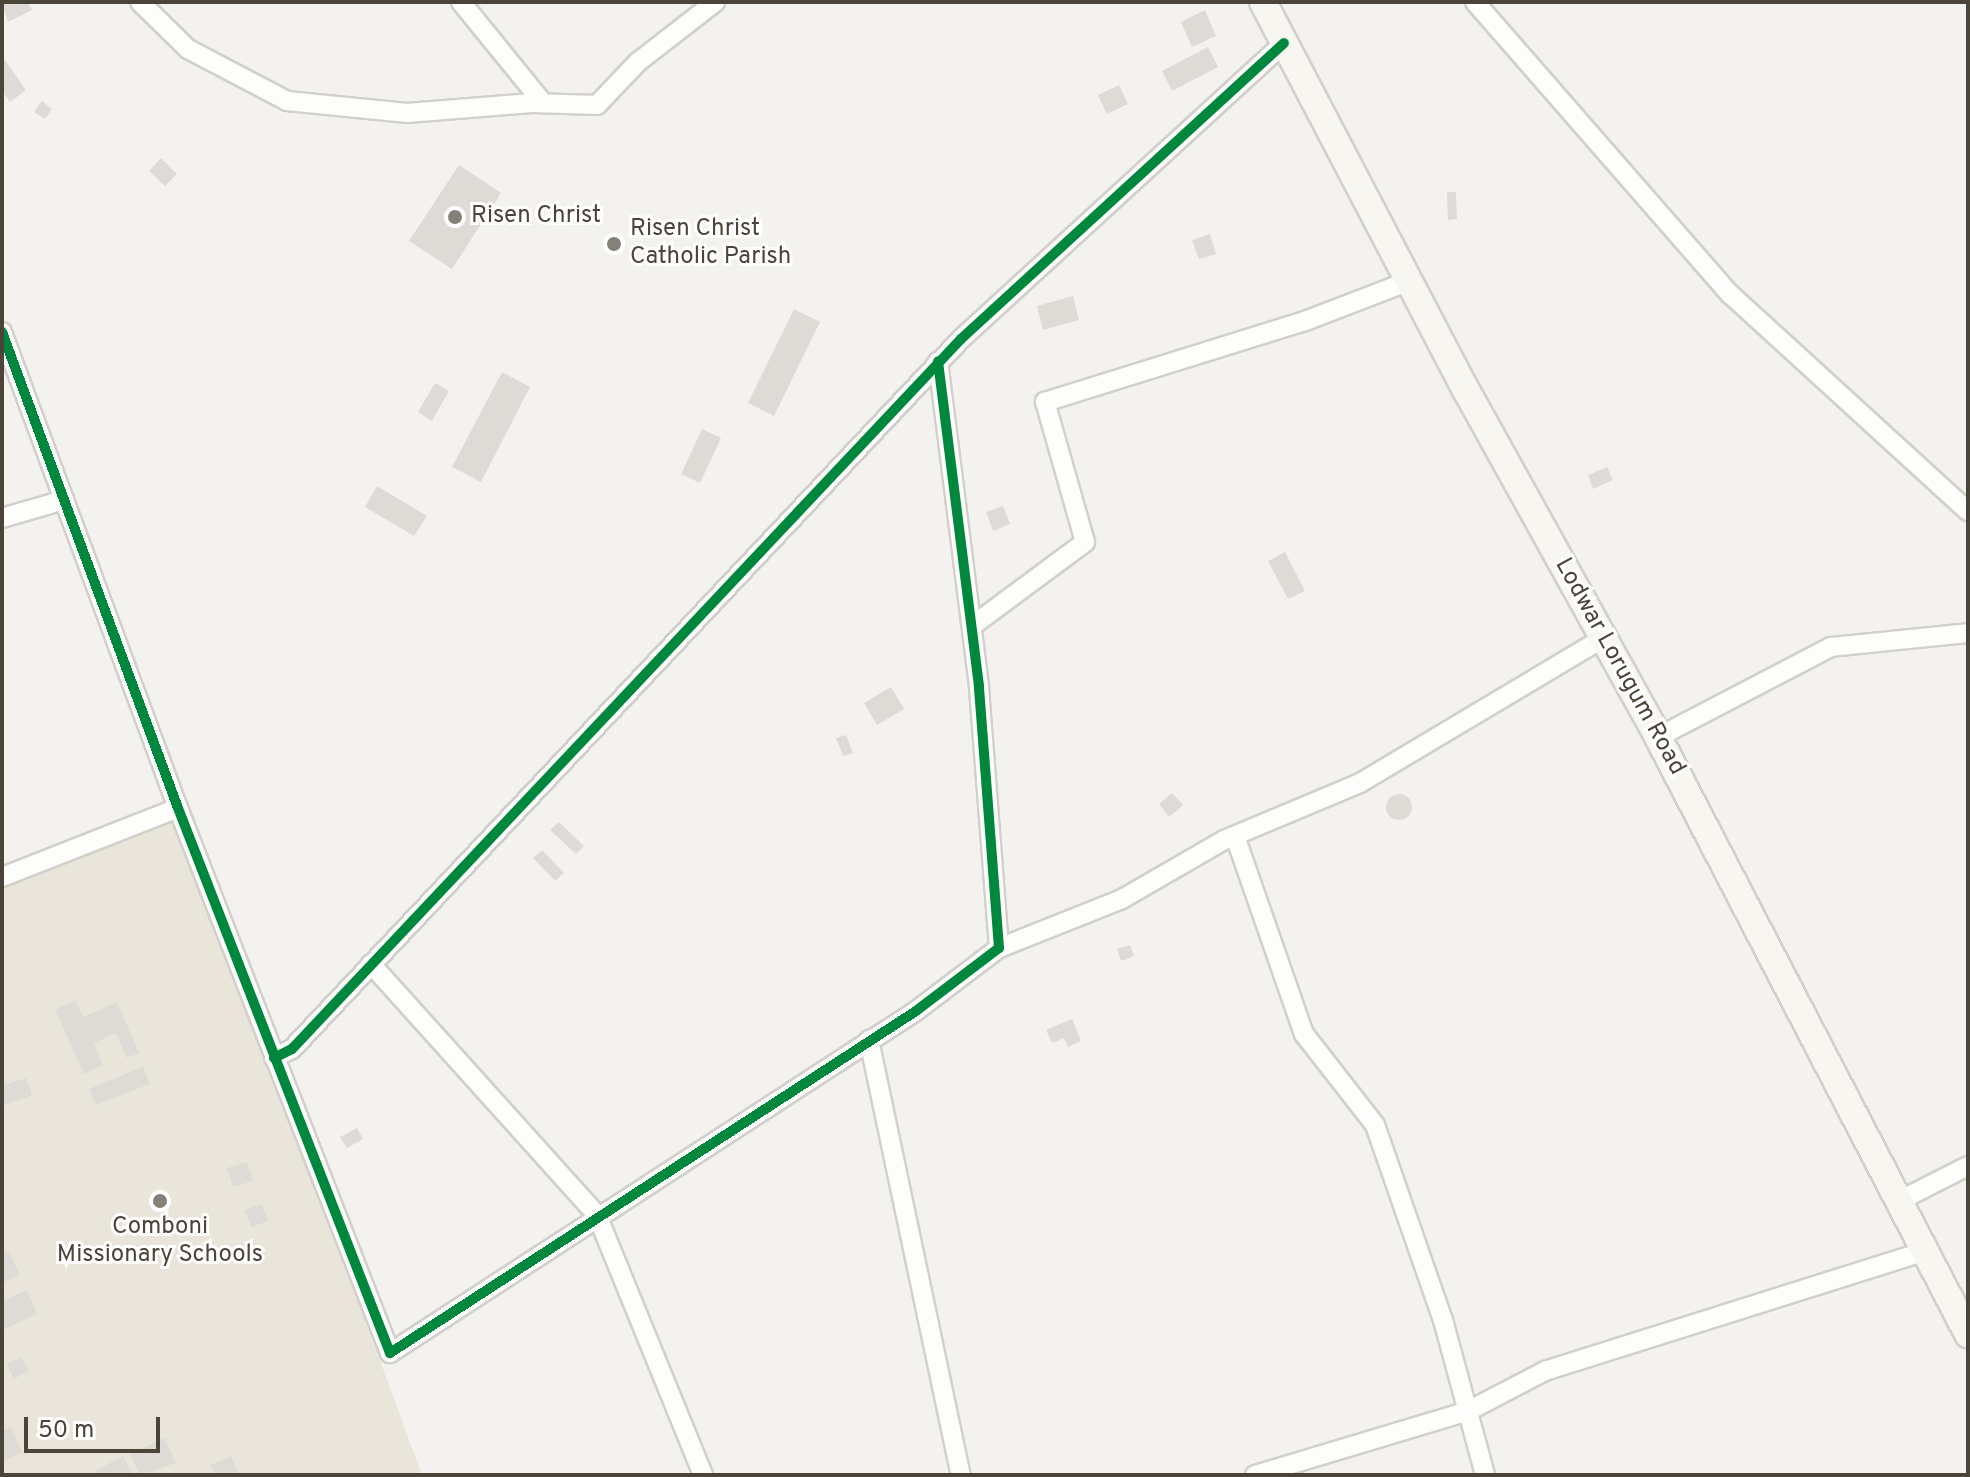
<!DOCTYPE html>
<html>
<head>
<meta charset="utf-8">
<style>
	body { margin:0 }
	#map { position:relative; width:1970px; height:1477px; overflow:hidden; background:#f4f2ee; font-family:Overpass,sans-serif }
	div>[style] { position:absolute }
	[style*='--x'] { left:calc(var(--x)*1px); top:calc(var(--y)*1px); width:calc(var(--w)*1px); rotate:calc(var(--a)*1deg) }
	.education>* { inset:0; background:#eae5da }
	.building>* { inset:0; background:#dedbd6 }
	.round { border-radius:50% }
	.roads { filter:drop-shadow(2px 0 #d2d0cb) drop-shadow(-2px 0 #d2d0cb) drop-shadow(0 2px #d2d0cb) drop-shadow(0 -2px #d2d0cb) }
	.minor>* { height:18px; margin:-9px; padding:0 9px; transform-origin:9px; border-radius:9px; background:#fdfdfc }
	.secondary>* { height:26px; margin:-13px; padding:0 13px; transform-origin:13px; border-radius:13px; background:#f7f6f1 }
	.cycleway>* { height:10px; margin:-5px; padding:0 5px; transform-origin:5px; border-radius:5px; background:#00873e }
	.dots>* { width:22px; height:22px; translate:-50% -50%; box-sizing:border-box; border:4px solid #fff; border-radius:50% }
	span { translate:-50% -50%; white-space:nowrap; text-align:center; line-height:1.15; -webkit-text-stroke:6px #fff; paint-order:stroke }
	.poi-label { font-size:24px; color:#4b4439 }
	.left { translate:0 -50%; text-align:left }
	.street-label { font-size:24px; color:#4b4439 }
	.frame { position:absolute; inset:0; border:4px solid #4b4439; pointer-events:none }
	.scale { position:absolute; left:24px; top:1417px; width:136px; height:36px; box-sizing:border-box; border:4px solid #4b4439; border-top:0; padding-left:10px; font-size:24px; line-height:28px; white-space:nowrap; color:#4b4439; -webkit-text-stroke:6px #fff; paint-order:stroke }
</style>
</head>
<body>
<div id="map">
	<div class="education">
		<i style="clip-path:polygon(170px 816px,369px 1331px,422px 1475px,2px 1475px,2px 881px)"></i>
	</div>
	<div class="building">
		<i style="clip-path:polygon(2px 2px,28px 2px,32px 10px,8px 22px)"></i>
		<i style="clip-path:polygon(1205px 10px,1216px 36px,1192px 47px,1181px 22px)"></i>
		<i style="clip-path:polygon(1208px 47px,1218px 67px,1172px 91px,1162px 71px)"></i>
		<i style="clip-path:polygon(2px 56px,26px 90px,10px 102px,2px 91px)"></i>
		<i style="clip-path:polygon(1119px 85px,1128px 104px,1107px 114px,1098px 95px)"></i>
		<i style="clip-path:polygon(42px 101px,52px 109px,45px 119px,34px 112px)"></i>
		<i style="clip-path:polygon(161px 158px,177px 174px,165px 186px,149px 171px)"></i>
		<i style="clip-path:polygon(459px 165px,501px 193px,452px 269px,409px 241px)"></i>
		<i style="clip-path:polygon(1447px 192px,1456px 192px,1457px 219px,1448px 220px)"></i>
		<i style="clip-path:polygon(1210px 234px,1216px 254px,1199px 259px,1192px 240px)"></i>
		<i style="clip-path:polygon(1073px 296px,1079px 320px,1043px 330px,1037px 306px)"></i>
		<i style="clip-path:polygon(794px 309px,820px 322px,774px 416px,748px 403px)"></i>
		<i style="clip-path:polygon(502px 372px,530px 387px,481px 482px,452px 467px)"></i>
		<i style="clip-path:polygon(435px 383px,449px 391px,432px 421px,418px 412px)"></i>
		<i style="clip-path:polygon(702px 429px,721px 438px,700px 483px,681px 474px)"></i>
		<i style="clip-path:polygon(1607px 467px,1613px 480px,1593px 489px,1588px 475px)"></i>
		<i style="clip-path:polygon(377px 486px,427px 516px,414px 536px,365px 507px)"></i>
		<i style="clip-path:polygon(1003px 506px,1010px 524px,993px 531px,986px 512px)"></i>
		<i style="clip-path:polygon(1285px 552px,1305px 591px,1288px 599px,1268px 561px)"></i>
		<i style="clip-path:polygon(891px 687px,904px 709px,877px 725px,864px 703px)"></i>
		<i style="clip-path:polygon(846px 735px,853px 753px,843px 756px,836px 738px)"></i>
		<i style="clip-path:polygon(1172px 793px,1183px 805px,1169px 817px,1159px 804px)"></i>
		<i class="round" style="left:1386px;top:794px;width:26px;height:26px"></i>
		<i style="clip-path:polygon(559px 822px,584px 846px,576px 854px,550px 830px)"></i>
		<i style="clip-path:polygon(542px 850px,564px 873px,555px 881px,533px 858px)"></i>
		<i style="clip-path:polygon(1130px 945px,1134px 956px,1121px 961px,1117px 949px)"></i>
		<i style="clip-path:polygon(75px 1000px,83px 1017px,117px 1002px,139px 1053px,127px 1058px,116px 1033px,94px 1043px,103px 1065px,84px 1074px,55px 1010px)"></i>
		<i style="clip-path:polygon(1072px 1019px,1081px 1041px,1068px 1047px,1064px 1038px,1052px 1043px,1046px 1030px)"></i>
		<i style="clip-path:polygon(143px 1067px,150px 1084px,96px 1105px,89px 1089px)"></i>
		<i style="clip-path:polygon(26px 1078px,32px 1095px,2px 1106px,2px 1086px)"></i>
		<i style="clip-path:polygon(357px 1128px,363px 1139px,347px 1148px,340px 1137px)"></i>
		<i style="clip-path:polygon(247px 1162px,253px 1181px,233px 1187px,227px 1168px)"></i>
		<i style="clip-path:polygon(262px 1204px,268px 1221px,251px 1227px,245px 1210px)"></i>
		<i style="clip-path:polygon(9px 1251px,20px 1275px,2px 1283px,2px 1254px)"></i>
		<i style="clip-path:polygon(27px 1290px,37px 1314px,2px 1330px,2px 1301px)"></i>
		<i style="clip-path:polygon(21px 1357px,29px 1371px,14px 1379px,7px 1364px)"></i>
		<i style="clip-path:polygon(11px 1427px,22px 1452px,2px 1461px,2px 1431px)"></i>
		<i style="clip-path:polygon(164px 1438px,176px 1463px,140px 1475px,130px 1454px)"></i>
		<i style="clip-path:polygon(123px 1456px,133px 1475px,88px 1475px)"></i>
		<i style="clip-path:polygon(231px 1456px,239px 1475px,215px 1475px,210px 1465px)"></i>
	</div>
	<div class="roads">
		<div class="minor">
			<i style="--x:140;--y:2;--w:67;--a:44.4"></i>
			<i style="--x:188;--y:49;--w:112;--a:27.7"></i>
			<i style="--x:287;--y:101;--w:121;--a:5.7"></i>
			<i style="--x:407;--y:113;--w:125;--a:-4.6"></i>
			<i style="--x:532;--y:103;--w:65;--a:1.8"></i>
			<i style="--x:597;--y:105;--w:59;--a:-46.4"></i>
			<i style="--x:638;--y:62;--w:98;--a:-37.9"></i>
			<i style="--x:461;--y:2;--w:130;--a:50.9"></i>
			<i style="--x:1475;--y:2;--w:388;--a:48.9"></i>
			<i style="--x:1730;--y:294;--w:322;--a:42.4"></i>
			<i style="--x:2;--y:332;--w:507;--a:69.71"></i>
			<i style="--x:178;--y:808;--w:585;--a:68.74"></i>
			<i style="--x:390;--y:1353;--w:627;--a:-33.03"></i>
			<i style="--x:916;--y:1011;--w:104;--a:-37.2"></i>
			<i style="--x:999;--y:948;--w:263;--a:-94.4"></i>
			<i style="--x:979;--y:686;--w:327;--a:-97.2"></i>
			<i style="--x:2;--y:518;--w:65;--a:-16.2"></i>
			<i style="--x:972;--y:626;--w:141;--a:-36.6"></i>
			<i style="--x:1085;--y:542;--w:146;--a:-105.9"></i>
			<i style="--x:1045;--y:402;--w:272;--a:-17.3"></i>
			<i style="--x:1305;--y:321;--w:111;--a:-21"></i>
			<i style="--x:1658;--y:737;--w:195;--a:-27.5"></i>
			<i style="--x:1831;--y:647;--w:138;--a:-5.8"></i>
			<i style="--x:1235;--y:836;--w:210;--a:70.8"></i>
			<i style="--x:1304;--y:1034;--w:115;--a:52"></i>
			<i style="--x:1375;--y:1125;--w:207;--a:70.8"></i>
			<i style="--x:1443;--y:1320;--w:161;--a:74.8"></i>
			<i style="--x:2;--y:877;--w:189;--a:-21.4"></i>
			<i style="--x:999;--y:948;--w:132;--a:-21.7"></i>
			<i style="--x:1122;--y:899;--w:118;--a:-30"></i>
			<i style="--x:1224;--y:840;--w:147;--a:-22.7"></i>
			<i style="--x:1360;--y:783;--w:283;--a:-30.8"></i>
			<i style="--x:371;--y:964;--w:338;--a:48"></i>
			<i style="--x:597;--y:1215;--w:281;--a:67.8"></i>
			<i style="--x:869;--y:1040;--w:445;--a:78.1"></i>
			<i style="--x:274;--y:1058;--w:20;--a:-27"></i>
			<i style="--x:292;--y:1049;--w:976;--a:-46.7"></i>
			<i style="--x:961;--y:339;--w:438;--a:-42.5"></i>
			<i style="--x:1899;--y:1201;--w:77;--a:-26.9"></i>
			<i style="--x:1255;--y:1475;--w:222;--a:-16.7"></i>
			<i style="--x:1468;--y:1411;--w:87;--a:-27.5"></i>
			<i style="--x:1545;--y:1371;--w:398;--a:-17.5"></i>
		</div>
		<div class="secondary">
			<i style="--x:1263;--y:2;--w:438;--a:62.4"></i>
			<i style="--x:1466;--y:390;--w:397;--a:61"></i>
			<i style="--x:1658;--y:737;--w:673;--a:62.56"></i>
		</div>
	</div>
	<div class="cycleway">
		<i style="--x:2;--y:332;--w:507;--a:69.71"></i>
		<i style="--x:178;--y:808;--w:585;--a:68.74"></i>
		<i style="--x:390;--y:1353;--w:627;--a:-33.03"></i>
		<i style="--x:916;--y:1011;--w:104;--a:-37.2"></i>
		<i style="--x:999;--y:948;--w:263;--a:-94.4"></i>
		<i style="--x:979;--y:686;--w:327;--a:-97.2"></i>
		<i style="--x:274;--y:1058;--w:20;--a:-27"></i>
		<i style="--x:292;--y:1049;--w:976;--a:-46.7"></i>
		<i style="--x:961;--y:339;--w:438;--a:-42.5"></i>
	</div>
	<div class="dots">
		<i style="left:455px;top:217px;background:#868178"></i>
		<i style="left:614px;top:244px;background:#868178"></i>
		<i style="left:160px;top:1201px;background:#868178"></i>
	</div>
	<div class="poi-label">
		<span class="left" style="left:471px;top:217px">Risen Christ</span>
		<span class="left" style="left:630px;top:244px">Risen Christ<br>Catholic Parish</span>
		<span style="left:160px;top:1242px">Comboni<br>Missionary Schools</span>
	</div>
	<div class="street-label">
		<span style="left:1619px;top:667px;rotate:61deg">Lodwar Lorugum Road</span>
	</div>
	<div class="frame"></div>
	<div class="scale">50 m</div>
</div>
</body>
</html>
